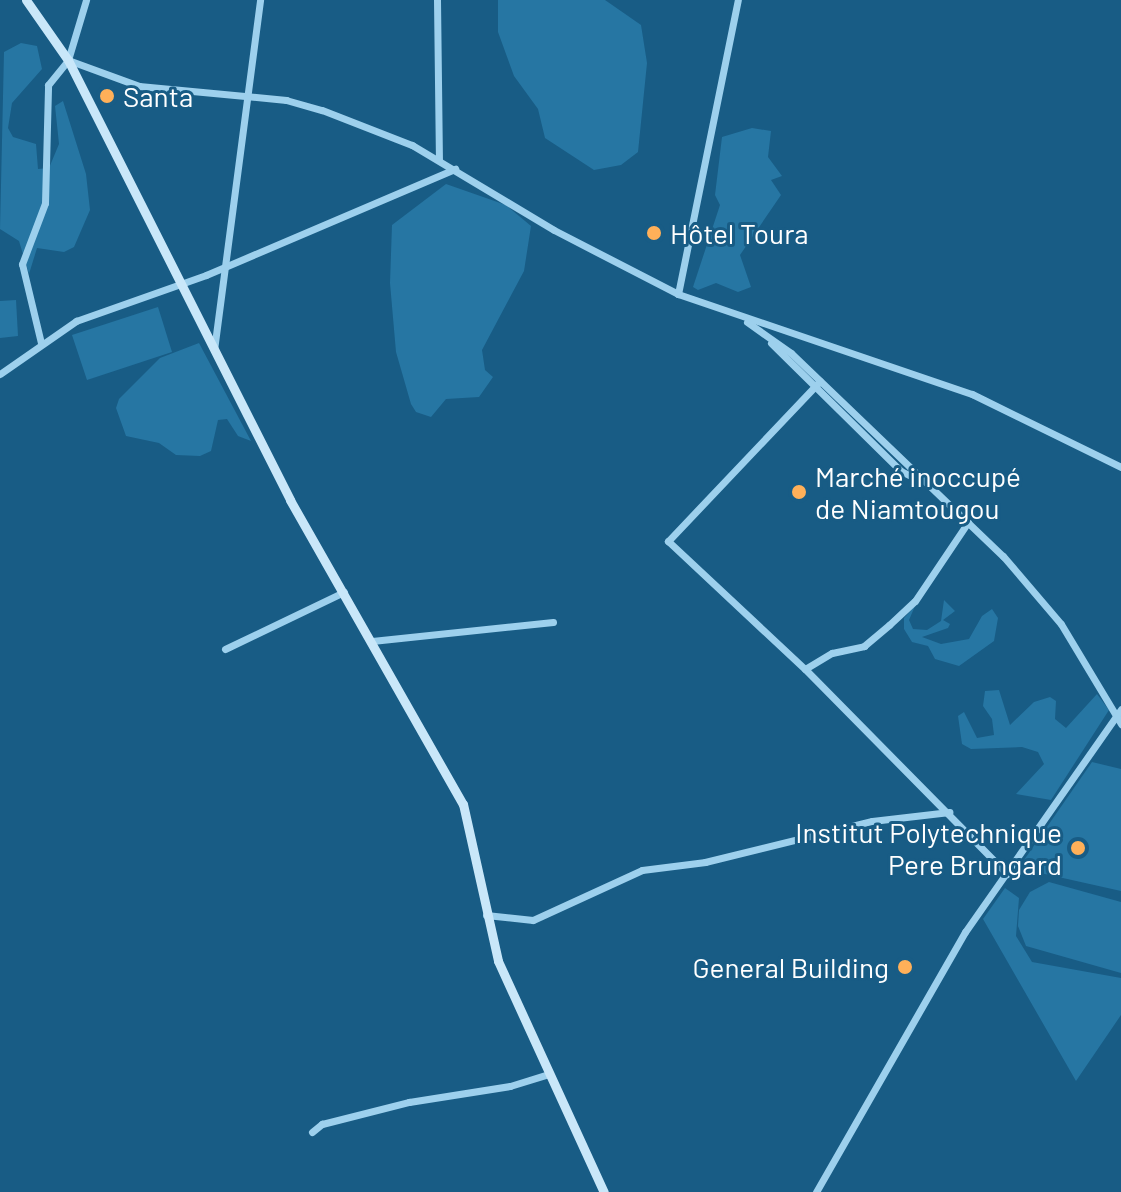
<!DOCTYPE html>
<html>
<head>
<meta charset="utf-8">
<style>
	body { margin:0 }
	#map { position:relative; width:1121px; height:1192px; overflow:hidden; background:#185c85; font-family:Barlow,sans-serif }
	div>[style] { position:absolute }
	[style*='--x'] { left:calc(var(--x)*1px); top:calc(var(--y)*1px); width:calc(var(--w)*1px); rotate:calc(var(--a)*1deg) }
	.green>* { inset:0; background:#2676a3 }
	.minor>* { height:7px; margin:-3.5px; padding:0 3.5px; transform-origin:3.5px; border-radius:3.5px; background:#9dd0ed }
	.secondary>* { height:9px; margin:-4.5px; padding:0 4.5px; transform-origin:4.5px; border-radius:4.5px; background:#c9e7f9 }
	.dots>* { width:22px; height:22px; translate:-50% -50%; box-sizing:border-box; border:4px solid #185c85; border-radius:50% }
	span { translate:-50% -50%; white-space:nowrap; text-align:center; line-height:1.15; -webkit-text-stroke:6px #185c85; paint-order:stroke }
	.poi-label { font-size:28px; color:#fff }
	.left { translate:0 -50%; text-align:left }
	.right { translate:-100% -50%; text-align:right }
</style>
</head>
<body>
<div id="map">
	<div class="green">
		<i style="clip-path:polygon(498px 0,605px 0,641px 25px,647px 63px,638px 152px,621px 165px,594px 170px,545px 138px,538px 109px,514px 76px,498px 32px)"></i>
		<i style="clip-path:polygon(21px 43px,37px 46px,42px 69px,12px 103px,8px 128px,13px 137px,36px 144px,38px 169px,49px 168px,59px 144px,55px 106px,63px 101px,86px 174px,90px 210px,74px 247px,64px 252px,37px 248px,29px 274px,19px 241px,0 229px,4px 52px)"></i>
		<i style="clip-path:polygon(752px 128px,771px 131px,768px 157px,782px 176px,771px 180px,781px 195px,740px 255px,751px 287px,738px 292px,716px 283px,698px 290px,693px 287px,720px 205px,715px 195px,722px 137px)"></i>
		<i style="clip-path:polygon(446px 184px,506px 205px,531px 226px,524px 271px,482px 350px,485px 370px,493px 377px,479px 397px,446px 399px,431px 417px,416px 412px,411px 404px,396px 352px,390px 283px,392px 225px)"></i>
		<i style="clip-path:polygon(16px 300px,18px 336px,0 338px,0 301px)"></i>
		<i style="clip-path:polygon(158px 307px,172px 352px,87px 380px,72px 335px)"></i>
		<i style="clip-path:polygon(199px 343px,251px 441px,238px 436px,227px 419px,218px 420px,211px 451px,200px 456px,176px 455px,159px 443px,126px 436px,116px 408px,119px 399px,160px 358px)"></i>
		<i style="clip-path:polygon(944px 600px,955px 611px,943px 620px,950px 624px,948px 628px,922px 637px,941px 644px,969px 639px,982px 616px,992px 609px,998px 618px,994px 641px,959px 666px,935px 659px,928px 646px,912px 642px,904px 629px,904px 618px,915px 606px,909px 620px,913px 629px,927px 630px,941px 621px)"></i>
		<i style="clip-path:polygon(999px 690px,1010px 725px,1034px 702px,1050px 697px,1056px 701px,1055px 719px,1066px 728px,1097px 694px,1109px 710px,1051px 800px,1016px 794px,1044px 764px,1038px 752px,1022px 747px,971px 749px,962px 744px,958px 716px,964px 712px,977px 738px,994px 735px,992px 719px,983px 706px,985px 691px)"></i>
		<i style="clip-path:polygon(1092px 762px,1121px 769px,1121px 891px,1036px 872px,1024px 860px)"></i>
		<i style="clip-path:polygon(1049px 882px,1121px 902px,1121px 973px,1026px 946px,1018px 926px,1019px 910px,1030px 892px)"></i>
		<i style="clip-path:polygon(1005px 888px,1019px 898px,1016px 936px,1032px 962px,1121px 978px,1121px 1015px,1076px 1081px,983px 919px)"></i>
	</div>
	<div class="minor">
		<i style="--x:437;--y:0;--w:160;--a:89.3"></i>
		<i style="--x:68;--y:60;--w:76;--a:20.1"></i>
		<i style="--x:139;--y:86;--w:148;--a:5.4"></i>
		<i style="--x:286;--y:100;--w:37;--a:16"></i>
		<i style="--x:322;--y:110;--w:97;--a:21.3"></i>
		<i style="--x:412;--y:145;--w:165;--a:30.9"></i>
		<i style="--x:554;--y:230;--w:140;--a:27.3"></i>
		<i style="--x:678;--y:294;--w:311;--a:18.8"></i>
		<i style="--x:972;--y:394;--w:166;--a:26.1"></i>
		<i style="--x:678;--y:294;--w:300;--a:-78.5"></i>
		<i style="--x:747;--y:322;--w:54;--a:35.2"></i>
		<i style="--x:791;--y:353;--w:294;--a:43.8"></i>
		<i style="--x:1003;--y:556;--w:89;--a:49.5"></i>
		<i style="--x:1061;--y:624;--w:117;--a:59"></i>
		<i style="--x:41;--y:343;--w:81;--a:-103.5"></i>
		<i style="--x:22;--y:264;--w:65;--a:-69.3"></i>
		<i style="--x:45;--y:203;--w:118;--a:-88.5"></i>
		<i style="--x:48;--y:85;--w:32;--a:-51"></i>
		<i style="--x:68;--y:60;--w:63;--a:-73.3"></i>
		<i style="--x:771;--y:343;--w:182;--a:44.6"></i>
		<i style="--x:901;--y:471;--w:20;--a:27"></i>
		<i style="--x:214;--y:350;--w:353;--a:-82.5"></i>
		<i style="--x:0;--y:374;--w:93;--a:-34.9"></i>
		<i style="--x:76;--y:321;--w:138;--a:-19.5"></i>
		<i style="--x:206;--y:275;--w:271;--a:-23.1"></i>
		<i style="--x:820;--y:381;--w:221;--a:133.5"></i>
		<i style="--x:668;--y:541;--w:187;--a:43.1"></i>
		<i style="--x:805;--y:669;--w:288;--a:45.4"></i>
		<i style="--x:372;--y:641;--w:182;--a:-6"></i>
		<i style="--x:225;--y:649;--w:132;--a:-25.6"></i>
		<i style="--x:805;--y:669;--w:31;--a:-31"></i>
		<i style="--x:832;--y:653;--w:33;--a:-12"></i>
		<i style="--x:864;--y:646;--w:33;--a:-40"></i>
		<i style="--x:889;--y:625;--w:35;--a:-43"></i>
		<i style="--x:915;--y:601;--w:95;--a:-56.1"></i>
		<i style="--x:486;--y:915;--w:47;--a:6.1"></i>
		<i style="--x:533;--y:920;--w:120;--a:-24.6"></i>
		<i style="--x:642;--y:870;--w:64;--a:-7.2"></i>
		<i style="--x:705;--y:862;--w:172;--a:-13.8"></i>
		<i style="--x:872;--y:821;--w:78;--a:-6.7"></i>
		<i style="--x:312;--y:1132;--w:13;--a:-39"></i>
		<i style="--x:322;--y:1124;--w:90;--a:-14.2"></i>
		<i style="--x:409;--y:1102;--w:102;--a:-9"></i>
		<i style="--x:510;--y:1086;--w:41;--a:-17.1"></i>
		<i style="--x:816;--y:1192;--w:300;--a:-60.2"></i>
		<i style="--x:965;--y:932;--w:272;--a:-55"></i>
	</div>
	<div class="secondary">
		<i style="--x:26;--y:0;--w:73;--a:55"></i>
		<i style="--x:68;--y:60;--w:493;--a:63.2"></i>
		<i style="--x:290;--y:500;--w:350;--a:60.4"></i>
		<i style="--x:463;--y:804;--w:161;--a:77.4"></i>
		<i style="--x:498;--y:961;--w:254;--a:65.4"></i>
	</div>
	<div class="dots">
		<i style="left:107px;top:96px;background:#ffb059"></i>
		<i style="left:654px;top:233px;background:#ffb059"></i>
		<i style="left:799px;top:492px;background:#ffb059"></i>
		<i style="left:1078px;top:848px;background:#ffb059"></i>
		<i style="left:905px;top:967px;background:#ffb059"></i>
	</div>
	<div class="poi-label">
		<span class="left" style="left:123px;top:96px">Santa</span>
		<span class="left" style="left:670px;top:233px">Hôtel Toura</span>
		<span class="left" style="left:815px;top:492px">Marché inoccupé<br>de Niamtougou</span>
		<span class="right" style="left:1062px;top:848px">Institut Polytechnique<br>Pere Brungard</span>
		<span class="right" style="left:889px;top:967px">General Building</span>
	</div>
</div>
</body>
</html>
